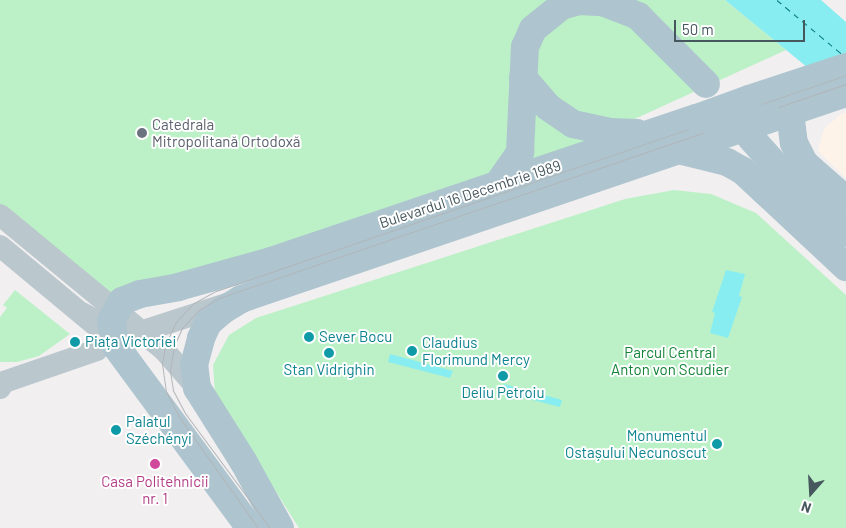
<!DOCTYPE html>
<html>
<head>
<meta charset="utf-8">
<style>
	body { margin:0 }
	#map { position:relative; width:846px; height:528px; overflow:hidden; background:#f2eff0; font-family:Barlow,sans-serif }
	div>[style] { position:absolute }
	[style*='--x'] { left:calc(var(--x)*1px); top:calc(var(--y)*1px); width:calc(var(--w)*1px); rotate:calc(var(--a)*1deg) }
	.commercial>* { inset:0; background:#fdf3e8 }
	.green>* { inset:0; background:#bcf1c7 }
	.water>* { inset:0; background:#87edf0 }
	.ferry>* { height:1px; margin-top:-0.5px; transform-origin:0; background:repeating-linear-gradient(90deg,#097e81 0 6px,transparent 0 11px) }
	.minor>* { height:22px; margin:-11px; padding:0 11px; transform-origin:11px; border-radius:11px; background:#bac7cd }
	.major>* { height:28px; margin:-14px; padding:0 14px; transform-origin:14px; border-radius:14px; background:#aec5cf }
	.tram>* { height:1px; margin:-0.5px; padding:0 0.5px; transform-origin:0.5px; border-radius:0.5px; background:#b1b6ba }
	.major-bridge>* { height:28px; margin:-14px; padding:0 14px; transform-origin:14px; border-radius:14px; background:#aec5cf }
	.dots>* { width:14px; height:14px; translate:-50% -50%; box-sizing:border-box; border:2px solid #fff; border-radius:50% }
	span { translate:-50% -50%; white-space:nowrap; text-align:center; line-height:1.15; -webkit-text-stroke:4px #fff; paint-order:stroke }
	.worship-label { font-size:15px; color:#5b616d }
	.left { translate:0 -50%; text-align:left }
	.street-label { font-size:15px; color:#46575e }
	.culture-label { font-size:15px; color:#0d838f }
	.right { translate:-100% -50%; text-align:right }
	.park-label { font-size:15px; color:#138337 }
	.hotel-label { font-size:15px; color:#b23c85 }
	.north { position:absolute; left:786px; top:468px; width:50px; height:50px; -webkit-text-stroke:4px #fff; paint-order:stroke; rotate:199deg; font-size:14px; font-weight:700; line-height:20px; text-align:center; color:#46575e }
	.north::after { content:''; display:block; margin:auto; width:18px; height:22px; background:#46575e; clip-path:polygon(50% 0,100% 100%,50% 72%,0 100%) }
	.scale { position:absolute; left:674px; top:20px; width:131px; height:22px; box-sizing:border-box; border:2px solid #46575e; border-top:0; padding-left:6px; font-size:15px; line-height:18px; white-space:nowrap; color:#46575e; -webkit-text-stroke:4px #fff; paint-order:stroke }
</style>
</head>
<body>
<div id="map">
	<div class="commercial">
		<i style="clip-path:polygon(842px 113px,846px 113px,846px 178px,818px 151px,824px 129px)"></i>
	</div>
	<div class="green">
		<i style="clip-path:polygon(0 0,725px 0,786px 50px,479px 190px,118px 293px,103px 291px,0 215px)"></i>
		<i style="clip-path:polygon(674px 190px,711px 194px,756px 213px,846px 295px,846px 528px,299px 528px,215px 395px,213px 365px,229px 335px,256px 318px,625px 199px)"></i>
		<i style="clip-path:polygon(15px 290px,70px 334px,39px 356px,17px 362px,0 362px,0 317px,7px 308px,3px 305px)"></i>
	</div>
	<div class="water">
		<i style="clip-path:polygon(725px 0,821px 0,846px 22px,846px 99px)"></i>
		<i style="clip-path:polygon(726px 270px,745px 274px,739px 296px,742px 297px,728px 338px,710px 333px,715px 313px,712px 312px)"></i>
		<i style="clip-path:polygon(390px 354px,453px 371px,450px 378px,388px 362px)"></i>
		<i style="clip-path:polygon(504px 384px,562px 400px,560px 407px,502px 392px)"></i>
	</div>
	<div class="ferry">
		<i style="--x:777;--y:0;--w:85;--a:39.7"></i>
	</div>
	<div class="minor">
		<i style="--x:0;--y:215;--w:212;--a:39.5"></i>
		<i style="--x:164;--y:350;--w:50;--a:49"></i>
		<i style="--x:0;--y:246;--w:122;--a:39.7"></i>
		<i style="--x:84;--y:314;--w:31;--a:29"></i>
		<i style="--x:111;--y:329;--w:26;--a:9"></i>
		<i style="--x:137;--y:333;--w:95;--a:-17.9"></i>
		<i style="--x:0;--y:388;--w:7;--a:-56"></i>
		<i style="--x:4;--y:382;--w:98;--a:-19"></i>
	</div>
	<div class="major">
		<i style="--x:523;--y:78;--w:38;--a:49"></i>
		<i style="--x:548;--y:107;--w:30;--a:34"></i>
		<i style="--x:573;--y:124;--w:39;--a:12"></i>
		<i style="--x:611;--y:132;--w:26;--a:2"></i>
		<i style="--x:749;--y:99;--w:102;--a:-18.3"></i>
		<i style="--x:790;--y:112;--w:31;--a:83"></i>
		<i style="--x:794;--y:143;--w:22;--a:63"></i>
		<i style="--x:804;--y:163;--w:56;--a:41.4"></i>
		<i style="--x:772;--y:118;--w:78;--a:-18.7"></i>
		<i style="--x:751;--y:138;--w:66;--a:48.1"></i>
		<i style="--x:795;--y:187;--w:69;--a:42"></i>
		<i style="--x:678;--y:150;--w:50;--a:13.8"></i>
		<i style="--x:727;--y:162;--w:18;--a:29"></i>
		<i style="--x:743;--y:171;--w:141;--a:43"></i>
		<i style="--x:498;--y:184;--w:39;--a:-55"></i>
		<i style="--x:520;--y:152;--w:105;--a:-87.3"></i>
		<i style="--x:525;--y:47;--w:20;--a:-66"></i>
		<i style="--x:533;--y:29;--w:36;--a:-39"></i>
		<i style="--x:561;--y:6;--w:20;--a:-15"></i>
		<i style="--x:580;--y:1;--w:22;--a:3"></i>
		<i style="--x:602;--y:2;--w:39;--a:21"></i>
		<i style="--x:638;--y:16;--w:96;--a:45"></i>
		<i style="--x:250;--y:528;--w:226;--a:-126.4"></i>
		<i style="--x:116;--y:346;--w:25;--a:-101"></i>
		<i style="--x:111;--y:321;--w:23;--a:-61"></i>
		<i style="--x:122;--y:301;--w:19;--a:-21"></i>
		<i style="--x:140;--y:294;--w:39;--a:-10"></i>
		<i style="--x:178;--y:287;--w:97;--a:-15.6"></i>
		<i style="--x:271;--y:261;--w:449;--a:-18.6"></i>
		<i style="--x:280;--y:528;--w:77;--a:-118.9"></i>
		<i style="--x:243;--y:461;--w:86;--a:-122.2"></i>
		<i style="--x:197;--y:388;--w:23;--a:-97"></i>
		<i style="--x:194;--y:365;--w:28;--a:-75"></i>
		<i style="--x:201;--y:338;--w:17;--a:-65"></i>
		<i style="--x:208;--y:323;--w:20;--a:-41"></i>
		<i style="--x:223;--y:310;--w:21;--a:-31"></i>
		<i style="--x:241;--y:299;--w:503;--a:-18.8"></i>
	</div>
	<div class="tram">
		<i style="--x:258;--y:528;--w:136;--a:-125.4"></i>
		<i style="--x:179;--y:417;--w:28;--a:-117"></i>
		<i style="--x:166;--y:392;--w:29;--a:-98"></i>
		<i style="--x:162;--y:363;--w:20;--a:-79"></i>
		<i style="--x:166;--y:343;--w:23;--a:-65"></i>
		<i style="--x:176;--y:322;--w:26;--a:-47"></i>
		<i style="--x:194;--y:303;--w:25;--a:-29"></i>
		<i style="--x:216;--y:291;--w:666;--a:-18.92"></i>
		<i style="--x:270;--y:528;--w:143;--a:-126.5"></i>
		<i style="--x:185;--y:413;--w:26;--a:-118"></i>
		<i style="--x:173;--y:390;--w:19;--a:-99"></i>
		<i style="--x:170;--y:371;--w:25;--a:-81"></i>
		<i style="--x:174;--y:346;--w:20;--a:-66"></i>
		<i style="--x:182;--y:328;--w:25;--a:-47"></i>
		<i style="--x:199;--y:310;--w:23;--a:-31"></i>
		<i style="--x:219;--y:298;--w:663;--a:-18.85"></i>
	</div>
	<div class="major-bridge">
		<i style="--x:697;--y:118;--w:55;--a:-20.1"></i>
		<i style="--x:717;--y:137;--w:56;--a:-18.8"></i>
	</div>
	<div class="dots">
		<i style="left:142px;top:133px;background:#6b7280"></i>
		<i style="left:309px;top:337px;background:#0f9aa8"></i>
		<i style="left:75px;top:342px;background:#0f9aa8"></i>
		<i style="left:412px;top:351px;background:#0f9aa8"></i>
		<i style="left:329px;top:353px;background:#0f9aa8"></i>
		<i style="left:503px;top:376px;background:#0f9aa8"></i>
		<i style="left:116px;top:430px;background:#0f9aa8"></i>
		<i style="left:717px;top:444px;background:#0f9aa8"></i>
		<i style="left:155px;top:464px;background:#d1479c"></i>
	</div>
	<div class="worship-label">
		<span class="left" style="left:152px;top:133px">Catedrala<br>Mitropolitană Ortodoxă</span>
	</div>
	<div class="street-label">
		<span style="left:470px;top:194px;rotate:-18deg">Bulevardul 16 Decembrie 1989</span>
	</div>
	<div class="culture-label">
		<span class="left" style="left:319px;top:337px">Sever Bocu</span>
		<span class="left" style="left:85px;top:342px">Piața Victoriei</span>
		<span class="left" style="left:422px;top:351px">Claudius<br>Florimund Mercy</span>
		<span style="left:329px;top:370px">Stan Vidrighin</span>
		<span style="left:503px;top:393px">Deliu Petroiu</span>
		<span class="left" style="left:126px;top:430px">Palatul<br>Széchényi</span>
		<span class="right" style="left:707px;top:444px">Monumentul<br>Ostașului Necunoscut</span>
	</div>
	<div class="park-label">
		<span style="left:670px;top:361px">Parcul Central<br>Anton von Scudier</span>
	</div>
	<div class="hotel-label">
		<span style="left:155px;top:490px">Casa Politehnicii<br>nr. 1</span>
	</div>
	<div class="north">N</div>
	<div class="scale">50 m</div>
</div>
</body>
</html>
